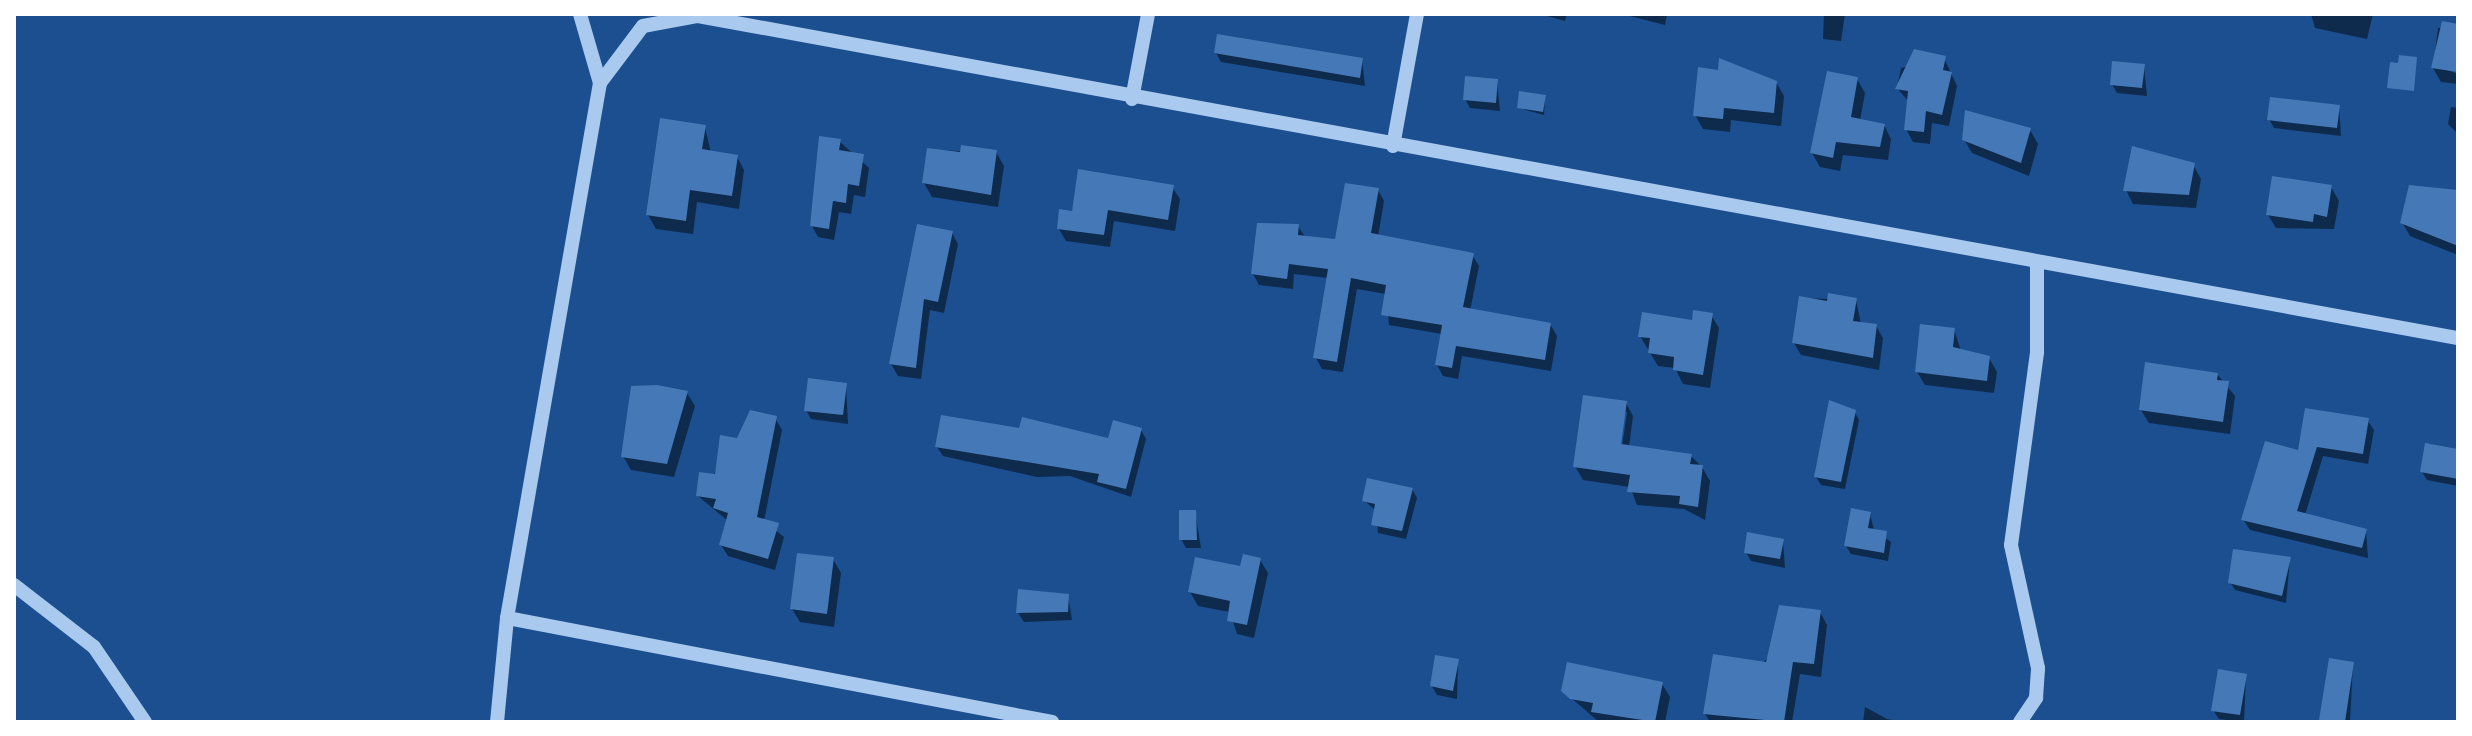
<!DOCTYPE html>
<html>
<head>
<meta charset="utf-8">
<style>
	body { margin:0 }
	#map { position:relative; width:2472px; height:736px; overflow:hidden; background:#1b4f8f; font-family:"Noto Sans",sans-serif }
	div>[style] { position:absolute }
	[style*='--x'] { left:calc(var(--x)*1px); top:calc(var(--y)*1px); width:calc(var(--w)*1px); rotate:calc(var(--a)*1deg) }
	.shadow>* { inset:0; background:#0007 }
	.building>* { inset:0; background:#4478b7 }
	.minor>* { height:14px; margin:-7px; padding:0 7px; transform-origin:7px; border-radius:7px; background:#a9c9ee }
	span { translate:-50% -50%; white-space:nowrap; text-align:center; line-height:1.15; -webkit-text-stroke:6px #1b4f8f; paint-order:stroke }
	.frame { position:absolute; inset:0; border:16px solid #fff; pointer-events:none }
</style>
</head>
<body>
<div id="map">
	<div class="shadow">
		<i style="clip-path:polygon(1540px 14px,1567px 14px,1565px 21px)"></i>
		<i style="clip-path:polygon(1622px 14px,1667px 14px,1665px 25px)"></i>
		<i style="clip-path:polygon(1824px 14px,1845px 14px,1841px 41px,1823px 39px)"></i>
		<i style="clip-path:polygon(2311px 14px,2373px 14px,2367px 39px,2315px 28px)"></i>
		<i style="clip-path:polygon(2438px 28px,2458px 29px,2458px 70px,2439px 67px,2458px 74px,2458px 84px,2441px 82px,2433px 68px)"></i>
		<i style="clip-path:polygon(1216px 53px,1362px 60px,1365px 86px,1221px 62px)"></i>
		<i style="clip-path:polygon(1944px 58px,1957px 86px,1949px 126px,1932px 123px,1930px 144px,1913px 142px,1906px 129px,1909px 102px,1897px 88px,1901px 68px)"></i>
		<i style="clip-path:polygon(2144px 66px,2147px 96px,2117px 93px,2112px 84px)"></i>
		<i style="clip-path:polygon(1857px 79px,1865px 93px,1860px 121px,1884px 125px,1891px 139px,1888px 160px,1843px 155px,1840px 171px,1820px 167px,1812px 153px)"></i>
		<i style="clip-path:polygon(1497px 81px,1500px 111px,1470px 108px,1465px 99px)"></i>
		<i style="clip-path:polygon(1776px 82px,1784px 96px,1781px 126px,1731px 120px,1730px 132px,1703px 129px,1695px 115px)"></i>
		<i style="clip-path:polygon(1545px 97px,1544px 115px,1519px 108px)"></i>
		<i style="clip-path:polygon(2339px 107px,2341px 136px,2274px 128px,2269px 119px)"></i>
		<i style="clip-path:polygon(2451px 107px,2458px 108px,2458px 134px,2448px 124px)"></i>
		<i style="clip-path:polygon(705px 127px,711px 153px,737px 157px,744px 170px,739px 209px,697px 202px,693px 234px,656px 229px,648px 215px)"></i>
		<i style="clip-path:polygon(2030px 130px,2038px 144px,2029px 176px,1972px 153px,1964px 139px)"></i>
		<i style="clip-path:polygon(839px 141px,869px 168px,865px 197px,854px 195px,851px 214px,839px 212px,834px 240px,818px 237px,812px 226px)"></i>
		<i style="clip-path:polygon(928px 150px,996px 152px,1004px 166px,998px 207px,932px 197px,924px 183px)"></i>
		<i style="clip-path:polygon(2193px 165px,2201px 179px,2196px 208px,2133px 204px,2126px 190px)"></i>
		<i style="clip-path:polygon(1172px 187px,1180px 199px,1175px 231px,1114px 221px,1110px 247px,1066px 241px,1059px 229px,1073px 213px)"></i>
		<i style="clip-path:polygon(2331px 187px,2339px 201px,2334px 229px,2276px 228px,2268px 215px)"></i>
		<i style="clip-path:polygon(1378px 190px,1384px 201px,1378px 237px,1472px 255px,1479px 266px,1470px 311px,1550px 324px,1557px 336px,1551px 371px,1462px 356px,1458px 379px,1443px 376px,1437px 365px,1442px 334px,1389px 325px,1386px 294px,1357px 289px,1343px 372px,1322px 369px,1316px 358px,1328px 278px,1294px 274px,1293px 289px,1259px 285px,1253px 274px,1298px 226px,1305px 237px,1336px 241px)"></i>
		<i style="clip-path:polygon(2458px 193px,2458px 255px,2410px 236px,2402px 222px)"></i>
		<i style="clip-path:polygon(952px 233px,958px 244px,944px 313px,930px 310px,921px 379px,898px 376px,891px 364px)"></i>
		<i style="clip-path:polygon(1801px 298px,1856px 300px,1861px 324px,1876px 326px,1883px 338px,1879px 370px,1801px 355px,1794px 343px)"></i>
		<i style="clip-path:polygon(1711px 315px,1719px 328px,1710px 388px,1683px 384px,1675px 368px,1658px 366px,1640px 336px)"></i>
		<i style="clip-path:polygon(1954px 329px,1961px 351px,1989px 358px,1997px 372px,1994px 393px,1925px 385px,1917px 372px)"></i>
		<i style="clip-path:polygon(2217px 374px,2235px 396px,2230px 434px,2149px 423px,2141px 410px)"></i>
		<i style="clip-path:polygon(846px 385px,848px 424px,811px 419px,806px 410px)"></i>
		<i style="clip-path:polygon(687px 393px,695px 406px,674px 477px,631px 470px,623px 456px)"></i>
		<i style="clip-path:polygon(evenodd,1626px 403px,1633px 416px,1629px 447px,1690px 455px,1702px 467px,1710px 481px,1705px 520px,1684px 509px,1637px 505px,1630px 487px,1583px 480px,1575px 466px,1626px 403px,1623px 412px,1627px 412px,1621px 454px,1617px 454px,1623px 412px)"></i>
		<i style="clip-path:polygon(1854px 411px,1859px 420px,1845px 489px,1821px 485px,1816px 477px)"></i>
		<i style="clip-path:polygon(775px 418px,782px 430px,764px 521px,784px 537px,775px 570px,728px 556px,721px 545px,728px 521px,698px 496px,738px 440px)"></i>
		<i style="clip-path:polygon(2367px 420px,2374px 430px,2368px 464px,2323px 456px,2305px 515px,2366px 531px,2368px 558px,2250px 530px,2243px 519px,2300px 453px)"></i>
		<i style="clip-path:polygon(1021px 430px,1110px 440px,1141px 430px,1146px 439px,1131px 497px,1070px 476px,1037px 477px,943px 456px,937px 447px)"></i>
		<i style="clip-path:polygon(2458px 451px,2458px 486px,2427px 480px,2422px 472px)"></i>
		<i style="clip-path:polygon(1412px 489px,1417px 498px,1406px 539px,1378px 533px,1376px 511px,1365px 501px)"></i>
		<i style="clip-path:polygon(1195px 512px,1201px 548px,1186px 548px,1181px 539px)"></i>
		<i style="clip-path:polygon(1870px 514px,1874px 530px,1891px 542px,1888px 561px,1851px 554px,1846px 546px)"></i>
		<i style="clip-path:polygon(1783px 541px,1785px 568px,1751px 561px,1746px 552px)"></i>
		<i style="clip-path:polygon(833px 559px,841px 573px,834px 627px,800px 622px,792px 609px)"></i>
		<i style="clip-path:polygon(2290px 559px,2286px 603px,2235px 590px,2230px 582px)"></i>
		<i style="clip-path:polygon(1260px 560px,1268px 573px,1254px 638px,1237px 634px,1230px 612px,1198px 606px,1190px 592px)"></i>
		<i style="clip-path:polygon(1068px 596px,1072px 620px,1024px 622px,1018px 613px)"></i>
		<i style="clip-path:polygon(1820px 612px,1827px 625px,1821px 677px,1800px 674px,1792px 722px,1710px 722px,1705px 714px)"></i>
		<i style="clip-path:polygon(1458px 661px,1457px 699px,1437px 695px,1432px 686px)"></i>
		<i style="clip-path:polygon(2353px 663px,2350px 722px,2323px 722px,2321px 719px)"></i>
		<i style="clip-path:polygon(2246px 676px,2244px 722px,2219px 719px,2213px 710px)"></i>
		<i style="clip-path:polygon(1662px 684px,1670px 697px,1665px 722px,1599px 722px,1563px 691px)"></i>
		<i style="clip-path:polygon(1865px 707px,1887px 719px,1905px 722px,1863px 722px)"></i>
	</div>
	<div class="building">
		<i style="clip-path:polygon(2442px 21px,2458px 24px,2458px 72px,2431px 68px)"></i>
		<i style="clip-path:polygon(1217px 34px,1363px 58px,1360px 78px,1214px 53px)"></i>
		<i style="clip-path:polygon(1914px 49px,1946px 56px,1943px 70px,1952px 72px,1942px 115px,1926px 111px,1924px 132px,1904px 130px,1908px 91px,1895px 89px)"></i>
		<i style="clip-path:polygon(2399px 55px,2417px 57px,2414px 91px,2387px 88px,2390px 62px,2398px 63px)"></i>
		<i style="clip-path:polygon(1719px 58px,1777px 81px,1774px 113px,1724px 108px,1723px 119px,1693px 116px,1698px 67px,1718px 70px)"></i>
		<i style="clip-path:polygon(2112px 61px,2145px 64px,2142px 88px,2110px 85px)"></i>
		<i style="clip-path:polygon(1827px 71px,1858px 77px,1851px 117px,1885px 124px,1880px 147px,1836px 142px,1833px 158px,1810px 153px)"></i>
		<i style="clip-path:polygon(1465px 76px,1498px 79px,1496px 103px,1463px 100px)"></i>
		<i style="clip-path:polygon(1519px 91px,1546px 95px,1543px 112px,1517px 108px)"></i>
		<i style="clip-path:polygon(2270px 97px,2340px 105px,2337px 128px,2267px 120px)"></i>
		<i style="clip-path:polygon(1965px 110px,2031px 128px,2021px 163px,1962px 140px)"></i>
		<i style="clip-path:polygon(660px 118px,706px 125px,702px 149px,738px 155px,732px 196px,690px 190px,686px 221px,646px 215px)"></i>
		<i style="clip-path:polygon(819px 136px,841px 139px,839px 150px,864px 154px,859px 186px,848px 184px,846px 203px,833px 201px,829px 229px,810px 226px)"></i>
		<i style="clip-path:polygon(961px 145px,997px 150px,991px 195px,922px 183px,927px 148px,960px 152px)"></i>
		<i style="clip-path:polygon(2132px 146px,2195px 163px,2189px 195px,2123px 191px)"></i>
		<i style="clip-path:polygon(1078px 169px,1174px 185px,1168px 220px,1108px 210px,1104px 235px,1057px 229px,1059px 209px,1072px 211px)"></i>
		<i style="clip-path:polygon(2272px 176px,2332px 185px,2327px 217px,2314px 214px,2313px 222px,2266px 215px)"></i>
		<i style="clip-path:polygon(1345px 183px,1379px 188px,1371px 233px,1474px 253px,1463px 307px,1551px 323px,1545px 360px,1456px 346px,1452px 368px,1435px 365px,1442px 325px,1381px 315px,1386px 285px,1351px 278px,1337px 362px,1313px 358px,1328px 269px,1289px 264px,1287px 279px,1251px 274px,1257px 223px,1299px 224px,1298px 235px,1335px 239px)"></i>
		<i style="clip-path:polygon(2409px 185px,2458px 190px,2458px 246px,2400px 223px)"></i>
		<i style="clip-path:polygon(917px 224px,953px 231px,938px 302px,924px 299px,916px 368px,889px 364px)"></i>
		<i style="clip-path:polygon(1828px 293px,1857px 298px,1853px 321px,1877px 324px,1873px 358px,1792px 343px,1799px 296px,1827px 301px)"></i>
		<i style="clip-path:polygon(1693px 310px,1713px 313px,1703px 375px,1673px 370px,1674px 357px,1648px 353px,1650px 338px,1638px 337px,1642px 312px,1692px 320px)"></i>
		<i style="clip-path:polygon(1920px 324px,1955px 328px,1953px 347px,1990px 356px,1987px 381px,1915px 372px)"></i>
		<i style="clip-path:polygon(2145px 362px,2218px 373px,2217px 380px,2229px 381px,2223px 422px,2139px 410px)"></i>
		<i style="clip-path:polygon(808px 378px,847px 383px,843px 415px,804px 411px)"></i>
		<i style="clip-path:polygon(657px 385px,688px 391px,667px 464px,621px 457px,631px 386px)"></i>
		<i style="clip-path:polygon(1583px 395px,1627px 401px,1621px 444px,1692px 454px,1690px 464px,1703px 465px,1698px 507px,1679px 504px,1680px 496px,1627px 492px,1630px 475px,1573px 467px)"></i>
		<i style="clip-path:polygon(1829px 400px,1856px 410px,1841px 482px,1814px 477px)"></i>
		<i style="clip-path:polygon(2305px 408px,2369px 418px,2363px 454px,2317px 447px,2297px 511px,2367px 529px,2362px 548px,2241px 520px,2265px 441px,2298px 450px)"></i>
		<i style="clip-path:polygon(750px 410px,777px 416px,757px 517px,779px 523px,768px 559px,719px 545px,728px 513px,713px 508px,716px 499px,696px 496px,699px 472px,715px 474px,720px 435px,737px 438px)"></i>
		<i style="clip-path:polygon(941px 415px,1019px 428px,1022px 417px,1108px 438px,1113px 420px,1142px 428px,1126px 489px,1097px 482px,1099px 474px,935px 447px)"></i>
		<i style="clip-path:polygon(2425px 443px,2458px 449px,2458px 479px,2420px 472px)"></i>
		<i style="clip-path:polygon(1367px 478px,1413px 488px,1402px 531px,1371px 525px,1375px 504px,1362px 501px)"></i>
		<i style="clip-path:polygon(1851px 508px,1871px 512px,1868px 528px,1887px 531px,1884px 553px,1844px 546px)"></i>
		<i style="clip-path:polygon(1179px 510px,1196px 510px,1197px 540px,1179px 540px)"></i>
		<i style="clip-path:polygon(1747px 532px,1784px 539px,1780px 559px,1744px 553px)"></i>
		<i style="clip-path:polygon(2233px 549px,2291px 557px,2282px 596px,2228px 583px)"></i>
		<i style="clip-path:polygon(797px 553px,834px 557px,827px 614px,790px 609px)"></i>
		<i style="clip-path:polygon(1243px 554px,1261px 558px,1247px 625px,1227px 621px,1230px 601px,1188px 592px,1195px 557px,1240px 566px)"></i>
		<i style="clip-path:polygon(1018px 589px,1069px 594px,1068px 612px,1016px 613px)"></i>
		<i style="clip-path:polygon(1779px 605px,1821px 610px,1814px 664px,1793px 662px,1784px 722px,1703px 714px,1713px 654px,1766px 662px)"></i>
		<i style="clip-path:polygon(1435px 655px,1459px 659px,1453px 691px,1430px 686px)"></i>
		<i style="clip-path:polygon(2329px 658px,2354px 662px,2345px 722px,2319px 720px)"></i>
		<i style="clip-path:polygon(1567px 662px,1663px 682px,1655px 722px,1591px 712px,1593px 703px,1570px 699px,1561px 691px)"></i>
		<i style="clip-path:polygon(2218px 669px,2247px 674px,2240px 715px,2211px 711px)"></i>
	</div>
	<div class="minor">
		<i style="--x:600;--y:83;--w:71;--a:-53"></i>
		<i style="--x:643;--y:26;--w:56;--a:-10.3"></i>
		<i style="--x:698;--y:16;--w:1789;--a:10.37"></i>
		<i style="--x:1132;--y:99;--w:86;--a:-79.3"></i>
		<i style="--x:1393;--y:146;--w:134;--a:-79.7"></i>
		<i style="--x:14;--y:585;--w:101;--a:37.8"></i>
		<i style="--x:94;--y:647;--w:91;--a:55.8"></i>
		<i style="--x:507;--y:618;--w:555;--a:10.8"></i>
		<i style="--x:497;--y:722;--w:104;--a:-84.5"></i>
		<i style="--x:507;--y:618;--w:543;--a:-80.14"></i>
		<i style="--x:600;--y:83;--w:72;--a:-106.2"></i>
		<i style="--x:2020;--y:722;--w:29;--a:-56"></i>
		<i style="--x:2036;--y:698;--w:30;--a:-86"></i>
		<i style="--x:2038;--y:668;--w:126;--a:-102.4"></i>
		<i style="--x:2011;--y:545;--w:195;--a:-82.3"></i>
		<i style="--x:2037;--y:352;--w:87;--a:-90"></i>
	</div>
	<div class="frame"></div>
</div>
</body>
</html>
